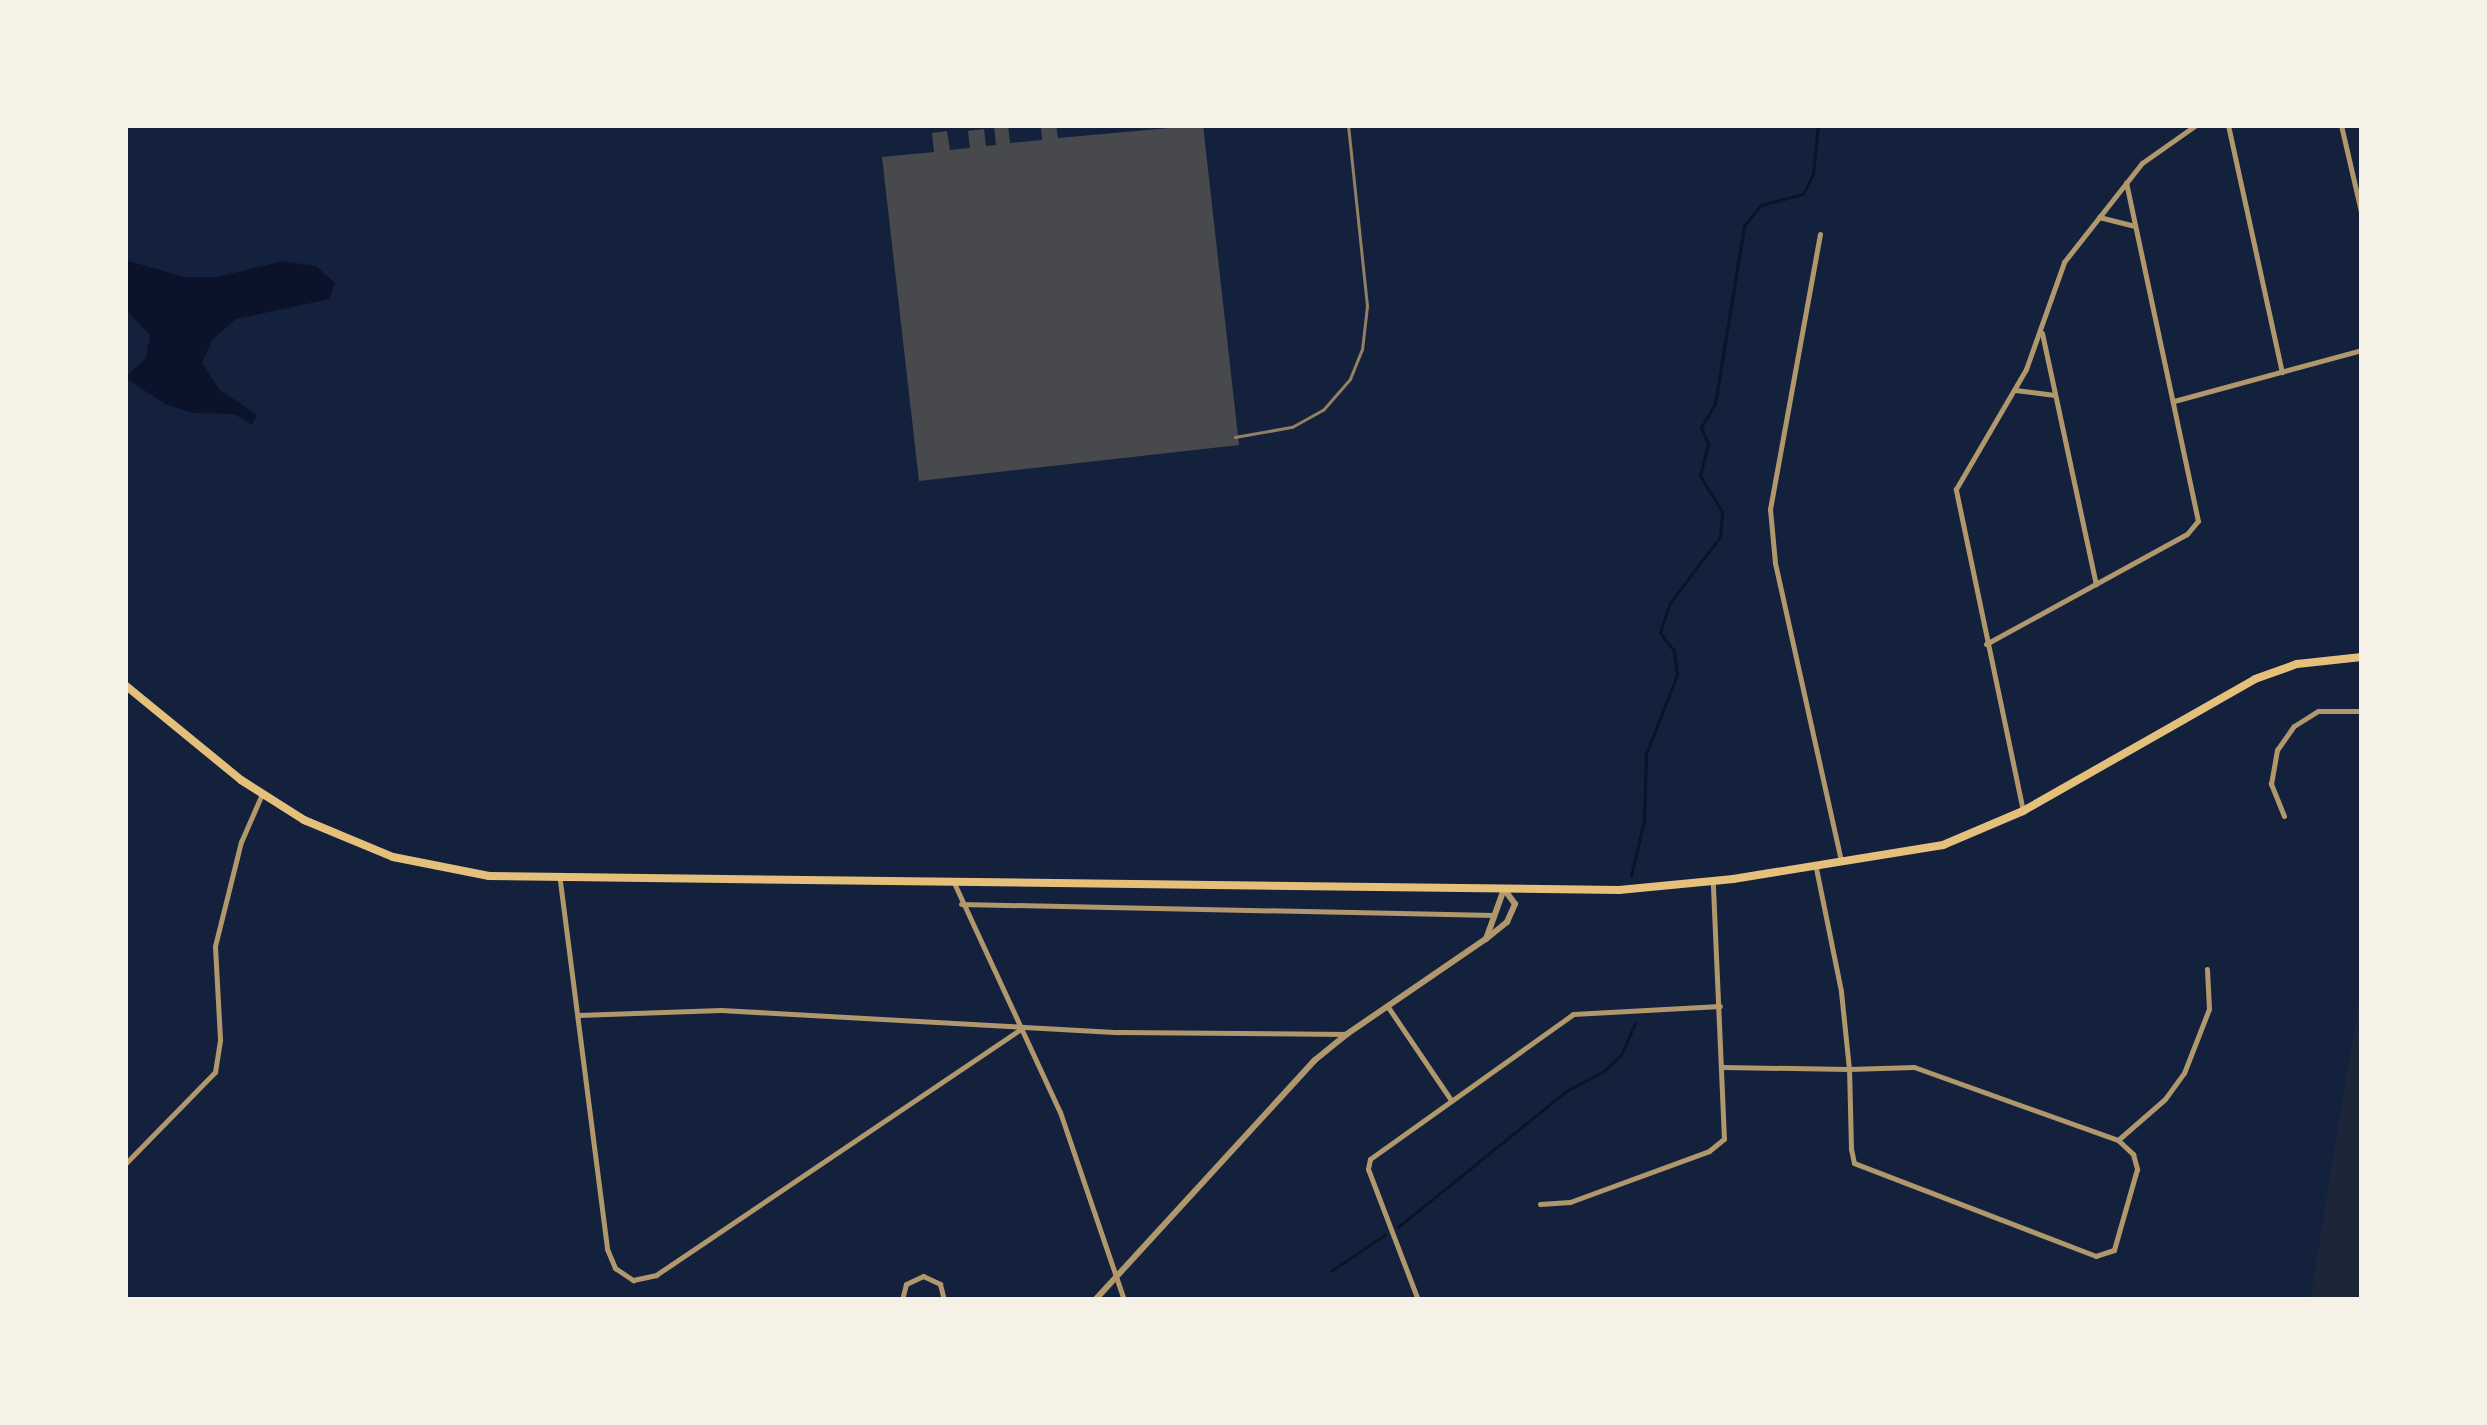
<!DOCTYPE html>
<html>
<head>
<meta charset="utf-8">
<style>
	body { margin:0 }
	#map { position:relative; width:2487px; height:1425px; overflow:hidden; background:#14213d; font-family:"DejaVu Sans",sans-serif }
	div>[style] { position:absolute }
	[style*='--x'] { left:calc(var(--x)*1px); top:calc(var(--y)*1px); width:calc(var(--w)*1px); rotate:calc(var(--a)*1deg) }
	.green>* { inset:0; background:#1d2539 }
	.water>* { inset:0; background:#0b132b }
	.stream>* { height:2.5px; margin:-1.25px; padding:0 1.25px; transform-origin:1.25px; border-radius:1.25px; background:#0b132b }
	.building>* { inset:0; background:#48494c }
	.minor>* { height:5px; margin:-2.5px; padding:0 2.5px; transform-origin:2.5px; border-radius:2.5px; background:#b1986c }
	.tertiary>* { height:6px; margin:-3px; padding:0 3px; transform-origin:3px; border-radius:3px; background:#b1986c }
	.primary>* { height:8px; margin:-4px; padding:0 4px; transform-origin:4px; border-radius:4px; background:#e5c07b }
	.rail>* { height:2.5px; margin:-1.25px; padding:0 1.25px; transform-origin:1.25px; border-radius:1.25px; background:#918062 }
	span { translate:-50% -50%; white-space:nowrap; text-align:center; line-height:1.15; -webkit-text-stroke:8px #f6f1e7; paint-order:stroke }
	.frame { position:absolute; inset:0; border:128px solid #f6f1e7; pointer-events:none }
</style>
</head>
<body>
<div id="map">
	<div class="green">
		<i style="clip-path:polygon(2362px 983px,2362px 1300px,2310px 1300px)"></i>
	</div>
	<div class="water">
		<i style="clip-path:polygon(125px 260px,185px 277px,217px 277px,282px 261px,316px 266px,335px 283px,330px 299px,236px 319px,213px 339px,202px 363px,220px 390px,257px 415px,252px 425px,234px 414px,193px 413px,167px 405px,125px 378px,146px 358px,150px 335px,125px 309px)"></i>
	</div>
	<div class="stream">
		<i style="--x:1631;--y:876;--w:57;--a:-76.9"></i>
		<i style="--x:1644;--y:820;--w:66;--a:-88.3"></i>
		<i style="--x:1646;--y:754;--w:85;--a:-68.6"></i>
		<i style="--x:1677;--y:675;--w:24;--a:-97"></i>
		<i style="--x:1674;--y:651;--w:23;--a:-128"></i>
		<i style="--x:1660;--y:633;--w:32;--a:-72"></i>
		<i style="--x:1670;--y:603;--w:83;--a:-52.9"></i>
		<i style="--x:1720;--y:537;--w:25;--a:-85"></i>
		<i style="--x:1722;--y:512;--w:42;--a:-121.4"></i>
		<i style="--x:1700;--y:476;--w:33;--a:-76"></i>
		<i style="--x:1708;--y:444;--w:17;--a:-114"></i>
		<i style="--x:1701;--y:428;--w:28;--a:-60"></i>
		<i style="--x:1715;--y:404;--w:180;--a:-80.7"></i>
		<i style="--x:1744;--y:226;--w:27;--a:-51"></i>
		<i style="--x:1761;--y:205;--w:43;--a:-14.7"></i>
		<i style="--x:1803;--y:194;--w:22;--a:-63"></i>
		<i style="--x:1813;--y:174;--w:49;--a:-84.2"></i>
		<i style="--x:1398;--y:1227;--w:218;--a:-38.9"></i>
		<i style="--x:1568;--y:1090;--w:41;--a:-27.8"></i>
		<i style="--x:1604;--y:1071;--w:23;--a:-43"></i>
		<i style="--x:1621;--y:1055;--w:34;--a:-66"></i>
		<i style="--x:1331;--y:1271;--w:65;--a:-33.7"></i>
	</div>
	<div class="building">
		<i style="clip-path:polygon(994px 125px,1008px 125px,1010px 143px,1042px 140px,1041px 125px,1056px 125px,1058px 138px,1203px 125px,1239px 445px,919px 481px,882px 157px,934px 152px,932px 133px,947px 131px,950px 150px,970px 148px,968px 131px,984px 129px,986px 146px,996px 145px)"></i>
	</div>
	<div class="minor">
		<i style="--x:2228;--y:125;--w:253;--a:77.7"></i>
		<i style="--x:2341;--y:125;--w:93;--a:77"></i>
		<i style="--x:2099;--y:217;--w:37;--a:14"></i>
		<i style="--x:1820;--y:234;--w:280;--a:100.3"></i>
		<i style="--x:1770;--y:509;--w:54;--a:84.7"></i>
		<i style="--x:1775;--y:563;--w:305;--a:77.5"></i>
		<i style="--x:2042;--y:333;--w:257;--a:77.9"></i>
		<i style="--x:2015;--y:390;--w:40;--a:7.1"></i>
		<i style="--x:2174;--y:401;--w:195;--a:-15.2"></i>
		<i style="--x:1986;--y:644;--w:229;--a:-28.7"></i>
		<i style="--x:2187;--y:534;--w:17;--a:-50"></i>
		<i style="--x:2198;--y:521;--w:346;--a:-102"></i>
		<i style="--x:2023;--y:811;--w:329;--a:-101.8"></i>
		<i style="--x:1956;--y:489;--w:139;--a:-59.7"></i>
		<i style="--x:2026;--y:369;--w:114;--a:-70.4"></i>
		<i style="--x:2064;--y:262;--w:126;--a:-51.8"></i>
		<i style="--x:2142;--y:163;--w:66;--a:-35.1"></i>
		<i style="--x:2284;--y:816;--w:35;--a:-112"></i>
		<i style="--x:2271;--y:784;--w:35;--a:-80"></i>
		<i style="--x:2277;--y:750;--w:29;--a:-55"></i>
		<i style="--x:2294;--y:726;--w:28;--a:-32"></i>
		<i style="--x:2318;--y:711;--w:44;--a:0"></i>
		<i style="--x:560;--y:881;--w:371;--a:82.7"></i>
		<i style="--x:607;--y:1249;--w:21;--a:67"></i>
		<i style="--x:615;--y:1268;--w:22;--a:34"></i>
		<i style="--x:633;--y:1280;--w:24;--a:-12"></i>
		<i style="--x:656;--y:1275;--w:442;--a:-34"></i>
		<i style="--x:955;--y:885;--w:250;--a:65.2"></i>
		<i style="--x:1060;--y:1112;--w:199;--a:71.2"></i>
		<i style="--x:961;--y:904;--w:533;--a:1.18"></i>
		<i style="--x:1388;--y:1007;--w:112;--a:55.9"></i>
		<i style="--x:578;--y:1015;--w:143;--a:-2"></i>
		<i style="--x:721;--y:1010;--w:398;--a:3.2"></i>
		<i style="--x:1118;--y:1032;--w:229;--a:0.5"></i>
		<i style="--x:1723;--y:1067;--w:126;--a:0.9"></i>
		<i style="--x:1849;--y:1069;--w:65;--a:-1.8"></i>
		<i style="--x:1914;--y:1067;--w:217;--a:19.7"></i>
		<i style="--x:2118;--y:1140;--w:21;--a:43"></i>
		<i style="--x:2133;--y:1154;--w:16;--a:75"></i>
		<i style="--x:2137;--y:1169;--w:84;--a:105.9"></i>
		<i style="--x:2114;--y:1250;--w:19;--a:162"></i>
		<i style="--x:2096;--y:1256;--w:259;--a:-159"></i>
		<i style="--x:1854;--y:1163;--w:14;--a:-102"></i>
		<i style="--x:1851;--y:1149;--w:80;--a:-91.4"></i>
		<i style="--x:1849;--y:1069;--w:78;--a:-95.9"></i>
		<i style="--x:1841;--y:991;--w:126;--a:-101.5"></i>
		<i style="--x:2118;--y:1140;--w:62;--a:-41.1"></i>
		<i style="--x:2165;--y:1099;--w:32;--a:-54"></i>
		<i style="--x:2184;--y:1073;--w:69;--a:-68.7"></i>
		<i style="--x:2209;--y:1009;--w:40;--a:-92.9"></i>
		<i style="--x:125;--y:1164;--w:129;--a:-45.6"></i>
		<i style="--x:215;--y:1072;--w:33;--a:-81"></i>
		<i style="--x:220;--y:1039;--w:93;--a:-93.1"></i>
		<i style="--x:215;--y:946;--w:107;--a:-76"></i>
		<i style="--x:241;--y:842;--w:52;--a:-66.4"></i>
		<i style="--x:1540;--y:1204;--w:30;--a:-4"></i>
		<i style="--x:1570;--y:1202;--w:148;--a:-20.1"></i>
		<i style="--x:1709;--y:1151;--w:19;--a:-39"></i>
		<i style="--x:1724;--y:1139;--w:257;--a:-92.5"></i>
		<i style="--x:902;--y:1300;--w:16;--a:-76"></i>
		<i style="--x:906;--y:1284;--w:19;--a:-25"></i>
		<i style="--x:923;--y:1276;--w:19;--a:25"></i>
		<i style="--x:940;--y:1284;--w:16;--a:76"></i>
		<i style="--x:1418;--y:1300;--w:140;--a:-110.9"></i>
		<i style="--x:1368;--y:1169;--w:10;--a:-79"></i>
		<i style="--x:1370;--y:1159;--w:249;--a:-35.5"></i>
		<i style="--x:1573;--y:1014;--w:147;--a:-3.1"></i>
	</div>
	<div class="tertiary">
		<i style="--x:1095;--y:1300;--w:326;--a:-47.5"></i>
		<i style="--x:1315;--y:1060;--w:41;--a:-39.1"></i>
		<i style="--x:1347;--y:1034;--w:168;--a:-34.4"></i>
		<i style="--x:1486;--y:939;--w:27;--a:-39"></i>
		<i style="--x:1507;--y:922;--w:20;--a:-66"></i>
		<i style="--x:1515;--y:904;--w:19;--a:-126"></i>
		<i style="--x:1504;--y:889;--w:53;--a:109.8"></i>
	</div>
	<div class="primary">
		<i style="--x:125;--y:685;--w:150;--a:39.3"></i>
		<i style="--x:241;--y:780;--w:75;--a:32.4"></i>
		<i style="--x:304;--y:820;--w:96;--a:22.6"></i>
		<i style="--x:393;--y:857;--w:98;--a:11.2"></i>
		<i style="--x:489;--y:876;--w:1130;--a:0.71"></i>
		<i style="--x:1619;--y:890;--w:115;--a:-5.5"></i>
		<i style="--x:1733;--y:879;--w:213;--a:-9.2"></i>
		<i style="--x:1943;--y:845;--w:87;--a:-23"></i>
		<i style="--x:2023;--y:811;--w:267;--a:-29.6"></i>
		<i style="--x:2255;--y:679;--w:45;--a:-19.7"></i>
		<i style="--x:2297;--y:664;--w:65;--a:-6.1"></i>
	</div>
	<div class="rail">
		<i style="--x:1235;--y:437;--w:58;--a:-10"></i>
		<i style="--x:1292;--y:427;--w:35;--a:-29"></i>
		<i style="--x:1323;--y:410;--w:41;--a:-48.9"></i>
		<i style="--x:1350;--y:379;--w:31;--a:-68"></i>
		<i style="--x:1362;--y:350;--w:44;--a:-83.5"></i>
		<i style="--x:1367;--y:306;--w:182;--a:-96"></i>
	</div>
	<div class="frame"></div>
</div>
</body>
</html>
